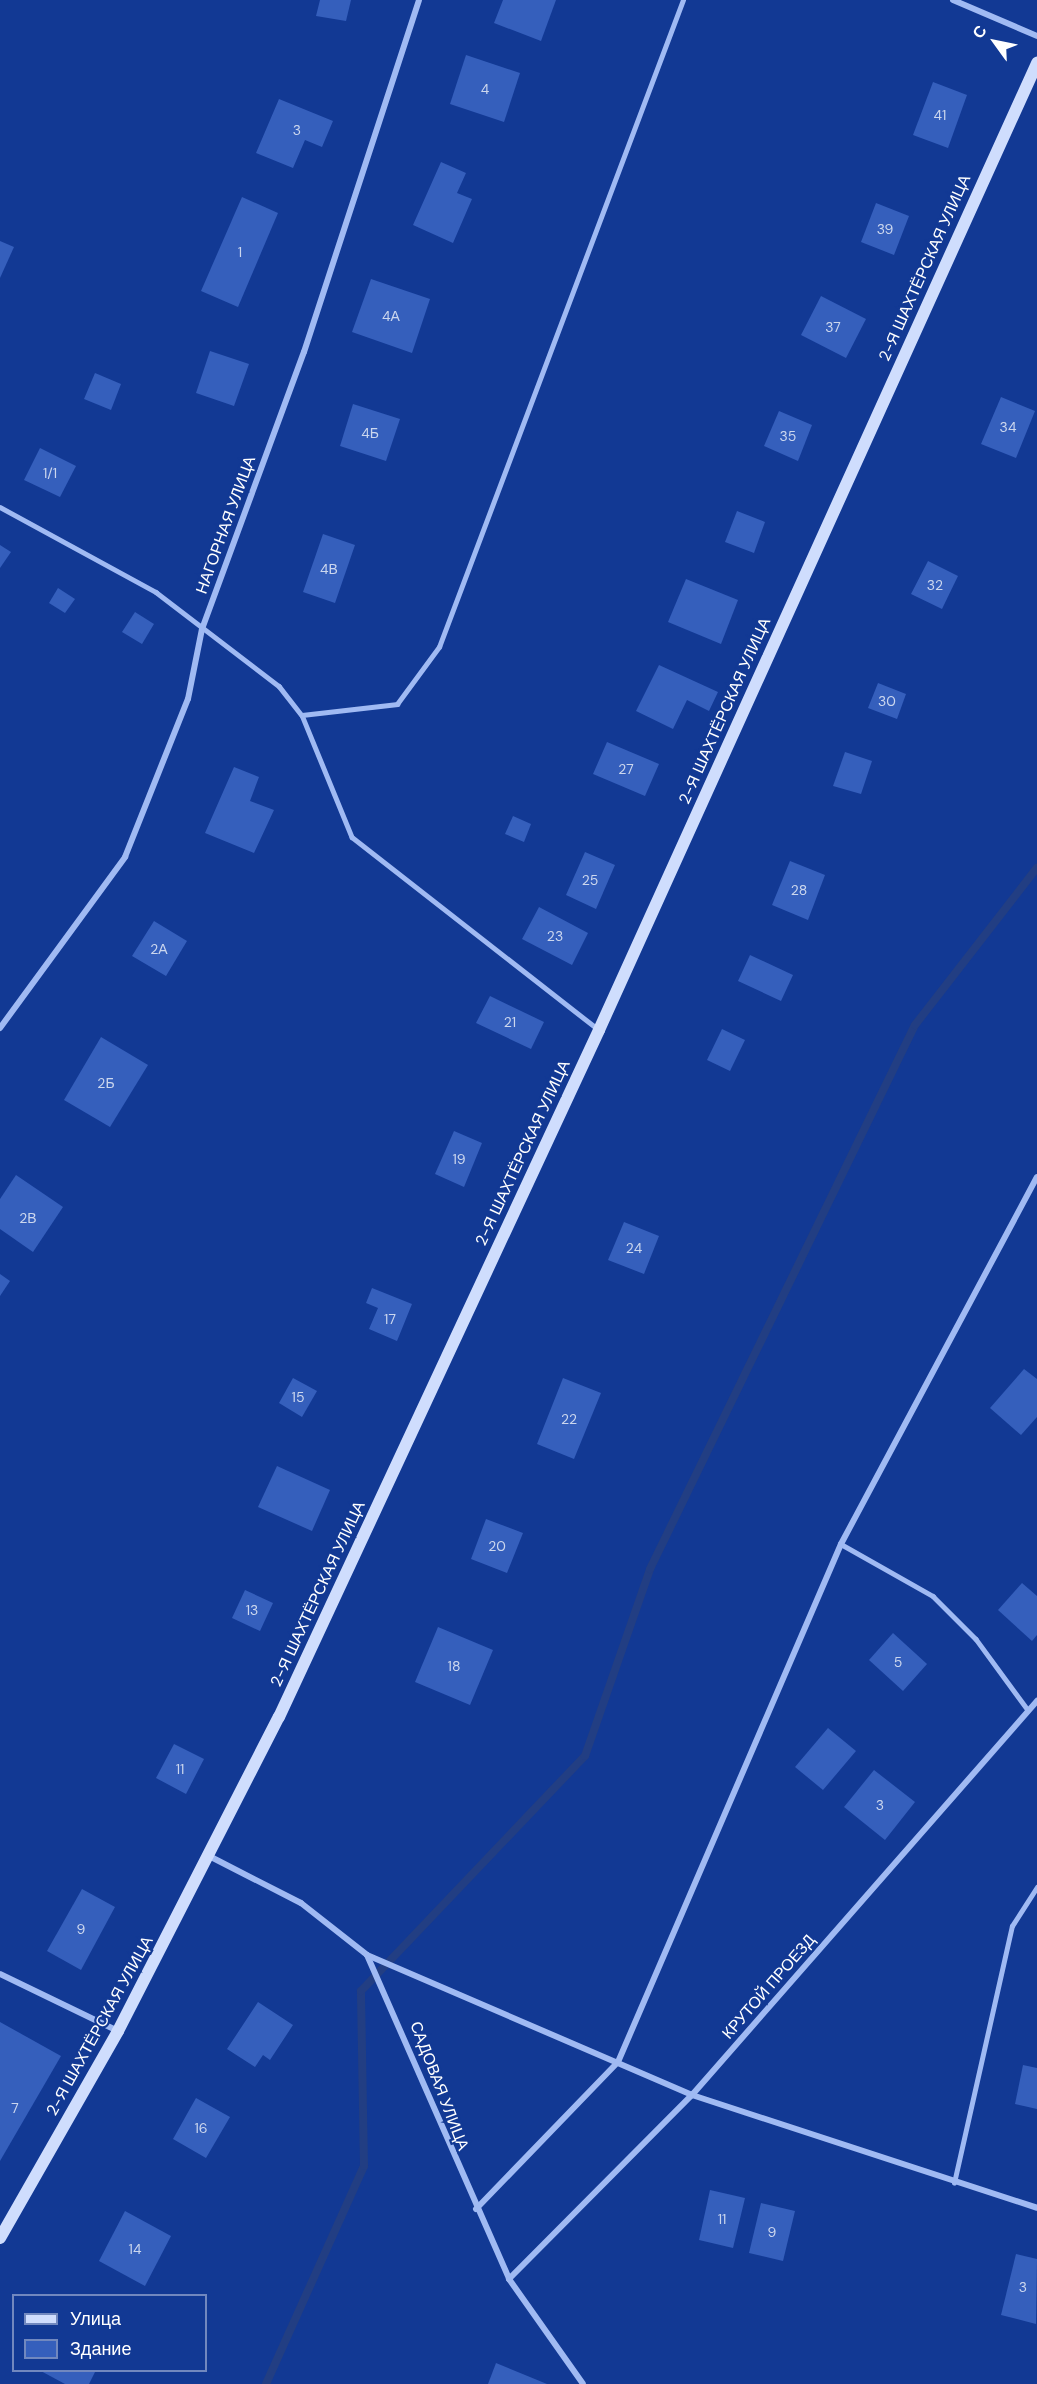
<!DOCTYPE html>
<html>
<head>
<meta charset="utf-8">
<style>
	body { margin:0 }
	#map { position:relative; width:1037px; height:2384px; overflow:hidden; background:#123994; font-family:"DM Sans",sans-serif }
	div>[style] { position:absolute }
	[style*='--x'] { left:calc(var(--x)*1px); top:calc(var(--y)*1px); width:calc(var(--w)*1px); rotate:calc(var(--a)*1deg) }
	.stream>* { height:8px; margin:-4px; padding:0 4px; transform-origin:4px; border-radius:4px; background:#223e83 }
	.building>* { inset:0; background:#355fbc }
	.service>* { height:4.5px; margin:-2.25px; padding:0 2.25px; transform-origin:2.25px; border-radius:2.25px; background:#a0baf3 }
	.minor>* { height:6px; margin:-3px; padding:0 3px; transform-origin:3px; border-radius:3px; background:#a0baf3 }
	.secondary>* { height:12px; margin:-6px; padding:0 6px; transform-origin:6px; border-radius:6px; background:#cfddfd }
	span { translate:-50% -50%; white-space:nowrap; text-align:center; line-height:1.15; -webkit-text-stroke:4.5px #123994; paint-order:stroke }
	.number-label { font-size:14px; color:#ccd7ee }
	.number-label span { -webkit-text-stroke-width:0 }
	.street-label { font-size:16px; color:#fff }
	.legend { position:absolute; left:12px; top:2294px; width:195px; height:78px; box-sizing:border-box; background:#123994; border:2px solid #7188bf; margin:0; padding:8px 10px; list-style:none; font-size:18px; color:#fff }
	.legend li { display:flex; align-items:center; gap:12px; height:30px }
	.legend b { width:30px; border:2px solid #7188bf }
	.north { position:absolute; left:965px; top:12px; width:60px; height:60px; -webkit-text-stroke:4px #123994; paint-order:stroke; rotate:303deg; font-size:16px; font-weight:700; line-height:24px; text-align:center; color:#fff }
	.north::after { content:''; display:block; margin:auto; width:21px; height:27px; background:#fff; clip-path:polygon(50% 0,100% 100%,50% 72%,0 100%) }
</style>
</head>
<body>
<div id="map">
	<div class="stream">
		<i style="--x:266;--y:2384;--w:239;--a:-65.8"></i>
		<i style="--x:364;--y:2166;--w:175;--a:-91"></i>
		<i style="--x:361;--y:1991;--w:325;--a:-46.4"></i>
		<i style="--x:585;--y:1756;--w:198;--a:-70.8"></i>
		<i style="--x:650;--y:1569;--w:605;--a:-64.03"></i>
		<i style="--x:915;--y:1025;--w:199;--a:-52.2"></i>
	</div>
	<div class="building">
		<i style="clip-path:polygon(320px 0,351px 0,346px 21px,316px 16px)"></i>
		<i style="clip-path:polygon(503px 0,556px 0,541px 41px,494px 23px)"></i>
		<i style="clip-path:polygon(466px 55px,520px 73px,504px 122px,450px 104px)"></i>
		<i style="clip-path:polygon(933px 82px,967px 95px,948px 148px,913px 135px)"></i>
		<i style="clip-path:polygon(279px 99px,333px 121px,322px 147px,305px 140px,293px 168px,256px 153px)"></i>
		<i style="clip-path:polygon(441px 162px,466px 173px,457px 193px,472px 199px,453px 243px,413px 225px)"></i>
		<i style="clip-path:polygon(242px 197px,278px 213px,238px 307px,201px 291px)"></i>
		<i style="clip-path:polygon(876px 203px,909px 216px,894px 255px,861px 242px)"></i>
		<i style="clip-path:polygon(0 241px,14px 247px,0 278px)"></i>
		<i style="clip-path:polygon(371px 279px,430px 299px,412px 353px,352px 332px)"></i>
		<i style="clip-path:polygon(821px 296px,866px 319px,846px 358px,801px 335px)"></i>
		<i style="clip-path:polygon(210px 351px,249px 364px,234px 406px,196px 393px)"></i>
		<i style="clip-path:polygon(95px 373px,121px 384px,111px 410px,84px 399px)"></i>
		<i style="clip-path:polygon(1001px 397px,1035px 411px,1016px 458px,981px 444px)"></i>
		<i style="clip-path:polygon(353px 404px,400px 419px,386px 461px,340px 446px)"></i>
		<i style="clip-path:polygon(779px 411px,812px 425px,798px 461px,764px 446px)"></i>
		<i style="clip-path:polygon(40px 448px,76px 466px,60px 497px,24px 480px)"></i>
		<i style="clip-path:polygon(737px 511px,765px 522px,754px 553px,725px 542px)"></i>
		<i style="clip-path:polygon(323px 534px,355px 545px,335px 603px,303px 592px)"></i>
		<i style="clip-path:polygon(0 545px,11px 552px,0 568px)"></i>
		<i style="clip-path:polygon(928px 561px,958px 576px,942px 609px,911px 594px)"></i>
		<i style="clip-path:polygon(686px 579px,738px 600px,721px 644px,668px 622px)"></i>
		<i style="clip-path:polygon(58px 588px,75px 599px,65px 613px,49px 603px)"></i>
		<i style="clip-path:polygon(135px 612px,154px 624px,142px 644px,122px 632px)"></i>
		<i style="clip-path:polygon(659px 665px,718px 692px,709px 711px,687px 700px,673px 729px,636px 711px)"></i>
		<i style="clip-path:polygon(878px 683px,906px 694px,897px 719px,868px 708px)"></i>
		<i style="clip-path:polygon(607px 742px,659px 764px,645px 796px,593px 774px)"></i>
		<i style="clip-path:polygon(845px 752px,872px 761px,861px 794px,833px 786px)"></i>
		<i style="clip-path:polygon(234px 767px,259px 777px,250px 801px,274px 810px,254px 853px,205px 833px)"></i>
		<i style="clip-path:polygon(513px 816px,531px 824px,524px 842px,505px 834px)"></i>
		<i style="clip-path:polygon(585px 852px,615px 865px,596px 909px,566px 895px)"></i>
		<i style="clip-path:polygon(790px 861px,825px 875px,808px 920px,772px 905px)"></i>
		<i style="clip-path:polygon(539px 907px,588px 933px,572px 965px,522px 939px)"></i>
		<i style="clip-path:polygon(154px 921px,187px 941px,166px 976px,132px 956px)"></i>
		<i style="clip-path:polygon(750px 955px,793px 975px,781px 1001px,738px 981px)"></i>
		<i style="clip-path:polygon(490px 996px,544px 1022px,531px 1049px,476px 1023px)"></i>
		<i style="clip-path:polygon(722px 1029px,745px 1040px,730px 1071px,707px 1060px)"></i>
		<i style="clip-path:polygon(101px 1037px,148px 1065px,110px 1127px,64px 1100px)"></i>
		<i style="clip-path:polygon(454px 1131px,482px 1143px,464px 1187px,435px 1174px)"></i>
		<i style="clip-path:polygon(16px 1175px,63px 1207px,33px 1252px,0 1229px,0 1199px)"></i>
		<i style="clip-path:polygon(624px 1222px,659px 1236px,644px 1274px,608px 1260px)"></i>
		<i style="clip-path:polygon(0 1274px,10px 1281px,0 1296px)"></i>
		<i style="clip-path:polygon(372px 1288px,412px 1304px,397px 1341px,369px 1329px,378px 1308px,366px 1303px)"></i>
		<i style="clip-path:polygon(1024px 1369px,1037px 1379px,1037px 1417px,1021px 1435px,990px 1408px)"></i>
		<i style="clip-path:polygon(293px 1378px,317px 1391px,302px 1417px,279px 1403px)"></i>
		<i style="clip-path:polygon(563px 1378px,601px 1393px,574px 1459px,537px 1444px)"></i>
		<i style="clip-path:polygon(277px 1466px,330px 1490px,312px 1531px,258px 1507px)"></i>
		<i style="clip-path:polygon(486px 1519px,523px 1533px,507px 1573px,471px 1559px)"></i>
		<i style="clip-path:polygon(1022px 1583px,1037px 1596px,1037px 1635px,1032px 1641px,998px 1610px)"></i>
		<i style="clip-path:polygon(245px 1590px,273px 1603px,260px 1631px,232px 1618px)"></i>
		<i style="clip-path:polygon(438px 1627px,493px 1650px,470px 1705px,415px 1682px)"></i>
		<i style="clip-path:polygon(893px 1633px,927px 1664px,903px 1691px,869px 1660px)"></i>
		<i style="clip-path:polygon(828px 1728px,856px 1751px,823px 1790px,795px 1767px)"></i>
		<i style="clip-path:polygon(174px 1744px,204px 1759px,186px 1794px,156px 1778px)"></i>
		<i style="clip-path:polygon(874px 1770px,915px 1802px,885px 1840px,844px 1807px)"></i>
		<i style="clip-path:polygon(82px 1889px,115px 1907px,81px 1970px,47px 1951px)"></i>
		<i style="clip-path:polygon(258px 2002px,293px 2025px,270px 2060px,263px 2055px,255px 2067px,227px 2049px)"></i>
		<i style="clip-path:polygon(0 2022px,61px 2056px,0 2161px)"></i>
		<i style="clip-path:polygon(1023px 2065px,1037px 2068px,1037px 2109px,1015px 2104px)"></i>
		<i style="clip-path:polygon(196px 2098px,230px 2117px,206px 2158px,173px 2139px)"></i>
		<i style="clip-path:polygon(710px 2190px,745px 2198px,733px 2248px,699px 2240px)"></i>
		<i style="clip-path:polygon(761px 2203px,795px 2211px,783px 2261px,749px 2253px)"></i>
		<i style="clip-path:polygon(125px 2211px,171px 2236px,145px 2286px,99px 2261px)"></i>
		<i style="clip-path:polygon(1016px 2254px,1037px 2259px,1036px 2324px,1001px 2315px)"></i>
		<i style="clip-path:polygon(496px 2363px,547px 2384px,488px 2384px)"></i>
		<i style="clip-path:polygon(39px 2370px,96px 2370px,89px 2384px,65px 2384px)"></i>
	</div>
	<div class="service">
		<i style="--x:0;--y:507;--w:178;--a:28.6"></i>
		<i style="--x:156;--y:592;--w:155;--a:37.4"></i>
		<i style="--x:279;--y:686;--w:37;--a:52"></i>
		<i style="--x:302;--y:715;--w:132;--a:67.7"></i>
		<i style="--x:352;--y:837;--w:312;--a:38"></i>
		<i style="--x:302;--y:715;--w:96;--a:-6.6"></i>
		<i style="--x:397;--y:704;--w:71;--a:-53.6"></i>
		<i style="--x:439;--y:647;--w:691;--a:-69.34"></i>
		<i style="--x:841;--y:1544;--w:106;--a:29.5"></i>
		<i style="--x:933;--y:1596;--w:61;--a:45"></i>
		<i style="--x:976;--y:1639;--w:88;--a:53.8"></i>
		<i style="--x:954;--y:2183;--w:263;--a:-77.3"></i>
		<i style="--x:1012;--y:1926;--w:46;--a:-57.3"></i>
	</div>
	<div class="minor">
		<i style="--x:953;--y:0;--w:91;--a:23.2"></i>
		<i style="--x:0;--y:1028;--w:212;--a:-53.8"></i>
		<i style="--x:125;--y:857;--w:170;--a:-68.3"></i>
		<i style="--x:188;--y:699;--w:71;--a:-78.7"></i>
		<i style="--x:202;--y:629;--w:295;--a:-69.8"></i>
		<i style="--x:304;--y:352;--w:370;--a:-71.9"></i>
		<i style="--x:211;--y:1857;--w:101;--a:27.1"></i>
		<i style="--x:301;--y:1903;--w:84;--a:38.2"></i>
		<i style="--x:367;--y:1955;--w:354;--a:66.3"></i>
		<i style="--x:509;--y:2279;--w:128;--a:54.8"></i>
		<i style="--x:367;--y:1955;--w:354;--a:23.3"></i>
		<i style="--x:692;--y:2095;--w:363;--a:18.1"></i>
		<i style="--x:0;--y:1974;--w:131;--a:25.8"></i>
		<i style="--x:476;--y:2209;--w:204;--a:-46"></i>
		<i style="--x:618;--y:2062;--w:564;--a:-66.71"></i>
		<i style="--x:841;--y:1544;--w:416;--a:-61.9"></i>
		<i style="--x:509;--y:2279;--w:260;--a:-45.2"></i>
		<i style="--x:692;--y:2095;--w:524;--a:-48.79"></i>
	</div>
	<div class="secondary">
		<i style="--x:0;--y:2238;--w:238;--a:-60.3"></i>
		<i style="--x:118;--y:2031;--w:353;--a:-62.9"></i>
		<i style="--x:279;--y:1717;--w:758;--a:-65.02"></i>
		<i style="--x:599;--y:1030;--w:1062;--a:-65.63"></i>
	</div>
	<div class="number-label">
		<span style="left:485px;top:89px">4</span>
		<span style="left:940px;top:115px">41</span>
		<span style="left:297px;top:130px">3</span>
		<span style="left:885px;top:229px">39</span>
		<span style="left:240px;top:252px">1</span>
		<span style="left:391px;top:316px">4А</span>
		<span style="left:833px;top:327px">37</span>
		<span style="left:1008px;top:427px">34</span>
		<span style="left:370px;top:433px">4Б</span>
		<span style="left:788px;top:436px">35</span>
		<span style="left:50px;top:473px">1/1</span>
		<span style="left:329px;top:569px">4В</span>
		<span style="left:935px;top:585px">32</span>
		<span style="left:887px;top:701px">30</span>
		<span style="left:626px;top:769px">27</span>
		<span style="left:590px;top:880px">25</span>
		<span style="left:799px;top:890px">28</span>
		<span style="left:555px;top:936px">23</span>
		<span style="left:159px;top:949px">2А</span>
		<span style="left:510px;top:1022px">21</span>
		<span style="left:106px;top:1083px">2Б</span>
		<span style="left:459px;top:1159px">19</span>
		<span style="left:28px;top:1218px">2В</span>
		<span style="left:634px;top:1248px">24</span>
		<span style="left:390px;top:1319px">17</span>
		<span style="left:298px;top:1397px">15</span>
		<span style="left:569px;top:1419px">22</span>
		<span style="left:497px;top:1546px">20</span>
		<span style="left:252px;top:1610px">13</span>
		<span style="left:898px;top:1662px">5</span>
		<span style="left:454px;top:1666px">18</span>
		<span style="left:180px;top:1769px">11</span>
		<span style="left:880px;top:1805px">3</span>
		<span style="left:81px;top:1929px">9</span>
		<span style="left:15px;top:2108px">7</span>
		<span style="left:201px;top:2128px">16</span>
		<span style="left:722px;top:2219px">11</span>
		<span style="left:772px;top:2232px">9</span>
		<span style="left:135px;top:2249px">14</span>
		<span style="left:1023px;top:2287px">3</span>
	</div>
	<div class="street-label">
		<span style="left:925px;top:268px;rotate:-66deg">2-Я ШАХТЁРСКАЯ УЛИЦА</span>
		<span style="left:226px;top:525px;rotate:-70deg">НАГОРНАЯ УЛИЦА</span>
		<span style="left:725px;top:711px;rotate:-66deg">2-Я ШАХТЁРСКАЯ УЛИЦА</span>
		<span style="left:523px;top:1153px;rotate:-65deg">2-Я ШАХТЁРСКАЯ УЛИЦА</span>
		<span style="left:318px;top:1594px;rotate:-65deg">2-Я ШАХТЁРСКАЯ УЛИЦА</span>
		<span style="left:769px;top:1987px;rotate:-49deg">КРУТОЙ ПРОЕЗД</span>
		<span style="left:100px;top:2026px;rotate:-61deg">2-Я ШАХТЁРСКАЯ УЛИЦА</span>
		<span style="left:439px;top:2086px;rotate:69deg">САДОВАЯ УЛИЦА</span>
	</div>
	<ul class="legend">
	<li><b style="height:8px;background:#cfddfd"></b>Улица</li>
	<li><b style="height:16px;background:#355fbc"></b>Здание</li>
	</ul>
	<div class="north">С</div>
</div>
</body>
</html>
